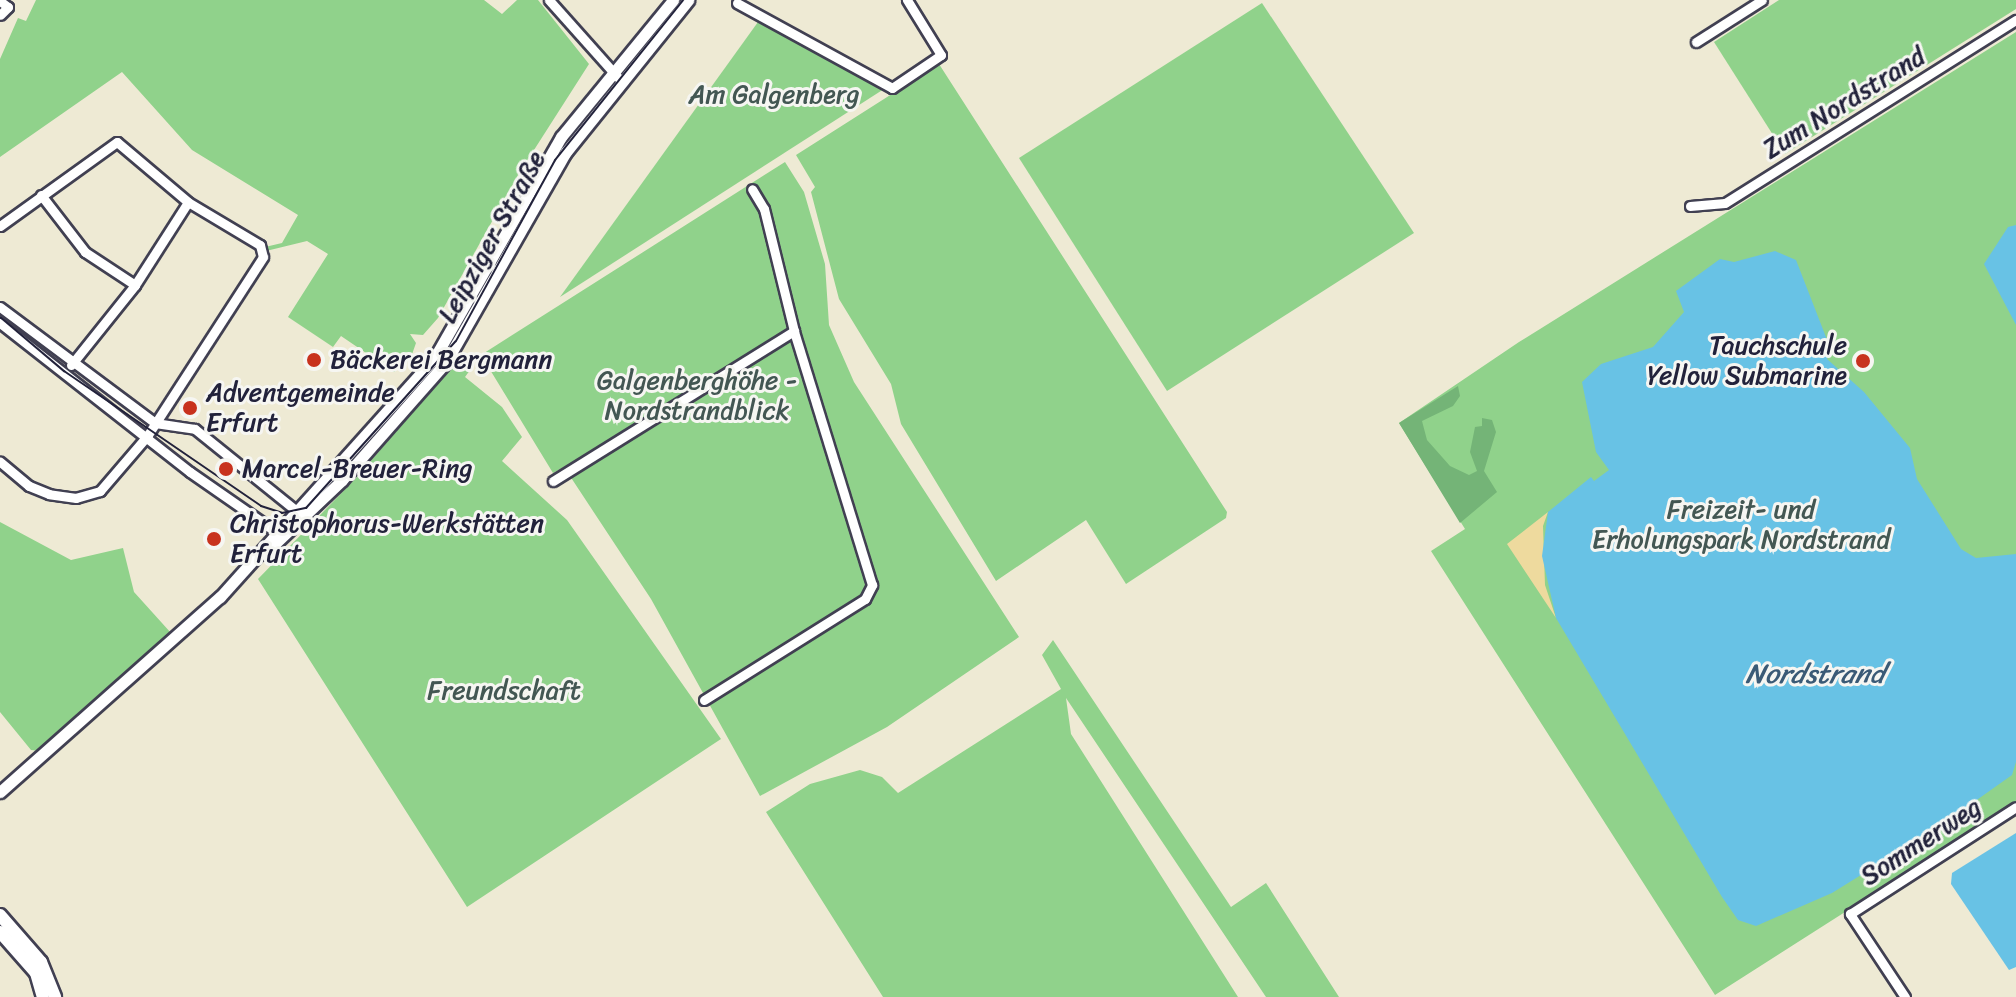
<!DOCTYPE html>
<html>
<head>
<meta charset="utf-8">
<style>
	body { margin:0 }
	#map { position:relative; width:2016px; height:997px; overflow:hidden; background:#eeead4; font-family:Sriracha,sans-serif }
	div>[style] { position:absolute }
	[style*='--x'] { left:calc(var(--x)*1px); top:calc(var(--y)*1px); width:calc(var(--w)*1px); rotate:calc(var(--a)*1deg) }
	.green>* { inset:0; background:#90d28b }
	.forest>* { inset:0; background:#74b477 }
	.sand>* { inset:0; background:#eeda9e }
	.water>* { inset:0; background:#68c2e5 }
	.roads { filter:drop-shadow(2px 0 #414052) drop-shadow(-2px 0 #414052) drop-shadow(0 2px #414052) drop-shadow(0 -2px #414052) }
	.minor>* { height:9px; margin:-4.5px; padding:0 4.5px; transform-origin:4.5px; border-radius:4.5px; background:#fff }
	.major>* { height:11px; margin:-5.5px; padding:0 5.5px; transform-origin:5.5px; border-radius:5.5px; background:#fff }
	.highway>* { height:12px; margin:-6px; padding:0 6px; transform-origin:6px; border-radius:6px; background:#fff }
	.tram>* { height:2px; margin:-1px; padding:0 1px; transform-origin:1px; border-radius:1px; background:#22223b }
	.dots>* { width:22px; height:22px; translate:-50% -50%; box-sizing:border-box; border:4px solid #f6f6f2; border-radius:50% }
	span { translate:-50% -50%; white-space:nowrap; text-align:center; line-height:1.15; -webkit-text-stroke:6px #f6f6f2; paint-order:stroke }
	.park-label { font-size:26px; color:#435753 }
	.street-label { font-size:26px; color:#22223b }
	.poi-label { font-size:26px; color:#22223b }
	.right { translate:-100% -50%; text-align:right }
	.left { translate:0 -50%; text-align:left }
	.water-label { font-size:28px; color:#3a5a76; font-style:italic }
</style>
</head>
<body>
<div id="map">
	<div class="green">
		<i style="clip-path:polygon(36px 0,484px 0,502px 14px,517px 0,538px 0,589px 64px,518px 175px,438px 318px,423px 335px,410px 334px,416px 343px,410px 360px,394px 372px,341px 336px,333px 347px,288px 317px,328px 254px,307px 241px,266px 251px,265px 247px,282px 243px,298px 215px,192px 150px,122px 72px,0 157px,0 59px,18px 18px,26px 21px)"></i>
		<i style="clip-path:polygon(1779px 0,2016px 0,2016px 9px,1785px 154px,1714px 42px)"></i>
		<i style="clip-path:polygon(1262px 3px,1414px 233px,1167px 391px,1019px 158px)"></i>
		<i style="clip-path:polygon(758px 22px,884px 89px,560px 297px)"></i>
		<i style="clip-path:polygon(2016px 32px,2016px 803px,1715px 995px,1431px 551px,1465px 529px,1399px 423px,1519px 342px)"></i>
		<i style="clip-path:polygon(939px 64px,1227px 512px,1226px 518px,1126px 584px,1086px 520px,996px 581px,901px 424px,891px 384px,839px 299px,811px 192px,815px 187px,796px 155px)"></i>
		<i style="clip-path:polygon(785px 162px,804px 192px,825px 264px,829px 325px,854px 382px,1019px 637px,887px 727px,760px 796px,651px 599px,564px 467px,553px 473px,481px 355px)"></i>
		<i style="clip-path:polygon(458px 359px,470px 362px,473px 366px,465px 377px,502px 407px,522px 437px,502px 461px,567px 520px,721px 739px,467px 907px,258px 579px,357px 477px)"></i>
		<i style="clip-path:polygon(0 522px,71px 560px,123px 548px,134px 592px,171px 633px,40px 751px,31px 750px,0 712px)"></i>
		<i style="clip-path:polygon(1053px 640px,1231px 907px,1266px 883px,1339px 997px,1266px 997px,1066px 698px,1071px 734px,1238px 997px,883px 997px,766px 812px,810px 784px,860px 770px,882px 777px,898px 793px,1061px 689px,1042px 655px)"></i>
	</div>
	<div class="forest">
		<i style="clip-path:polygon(1458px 386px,1460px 396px,1453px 406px,1422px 421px,1427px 440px,1450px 466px,1469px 475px,1477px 471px,1470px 452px,1475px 427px,1482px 426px,1482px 418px,1492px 420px,1496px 432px,1484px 471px,1497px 492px,1460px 523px,1399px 423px)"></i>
	</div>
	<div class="sand">
		<i style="clip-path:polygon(1548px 512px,1543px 526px,1545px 585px,1556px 618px,1507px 544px)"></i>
	</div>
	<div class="water">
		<i style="clip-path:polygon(2016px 225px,2016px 325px,1984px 264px,2008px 227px)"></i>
		<i style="clip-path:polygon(1775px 251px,1796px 260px,1831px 350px,1827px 359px,1864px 392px,1910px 448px,1917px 479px,1961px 549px,1976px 558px,2016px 554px,2016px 762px,2012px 775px,1940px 826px,1832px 893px,1756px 926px,1738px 920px,1722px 897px,1556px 618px,1542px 556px,1548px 512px,1591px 477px,1594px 481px,1609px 470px,1596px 452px,1582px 382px,1601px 364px,1653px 347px,1684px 312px,1676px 291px,1720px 259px,1734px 262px)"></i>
		<i style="clip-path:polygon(2016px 833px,2016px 967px,2009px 970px,1951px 884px,1952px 873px)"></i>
	</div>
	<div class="roads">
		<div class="minor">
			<i style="--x:549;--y:0;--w:110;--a:48.3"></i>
			<i style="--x:0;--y:1;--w:10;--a:37"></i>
			<i style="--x:8;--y:7;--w:11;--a:135"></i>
			<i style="--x:737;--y:3;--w:177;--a:28.7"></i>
			<i style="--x:892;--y:88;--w:59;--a:-34"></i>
			<i style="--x:941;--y:55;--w:65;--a:-121.7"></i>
			<i style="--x:1696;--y:42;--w:78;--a:-32.5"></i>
			<i style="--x:41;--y:195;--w:72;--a:52.3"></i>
			<i style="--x:85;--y:252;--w:60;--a:33.4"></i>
			<i style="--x:1690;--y:206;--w:35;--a:-5"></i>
			<i style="--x:1725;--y:203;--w:344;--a:-32.2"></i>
			<i style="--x:0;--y:226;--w:144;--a:-35.7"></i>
			<i style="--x:117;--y:142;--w:93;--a:40.2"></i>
			<i style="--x:188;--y:202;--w:84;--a:30.8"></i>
			<i style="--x:260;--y:245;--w:12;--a:76"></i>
			<i style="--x:263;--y:257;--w:212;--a:122.9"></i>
			<i style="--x:148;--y:435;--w:74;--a:130.6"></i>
			<i style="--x:100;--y:491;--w:25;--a:164"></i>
			<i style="--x:76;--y:498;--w:27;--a:-172"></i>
			<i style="--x:49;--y:494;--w:22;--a:-158"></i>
			<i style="--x:29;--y:486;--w:38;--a:-140"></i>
			<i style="--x:0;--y:307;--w:194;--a:36.8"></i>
			<i style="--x:155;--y:423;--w:40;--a:8.5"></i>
			<i style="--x:195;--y:429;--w:134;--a:38.9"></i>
			<i style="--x:0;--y:323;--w:241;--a:38.1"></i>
			<i style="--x:190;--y:472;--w:96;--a:34.8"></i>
			<i style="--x:269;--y:527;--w:14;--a:12"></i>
			<i style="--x:71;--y:365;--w:102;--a:-51.3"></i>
			<i style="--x:135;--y:285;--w:98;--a:-57.4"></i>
			<i style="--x:553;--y:481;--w:284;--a:-31.9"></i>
			<i style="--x:704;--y:700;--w:190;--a:-32.1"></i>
			<i style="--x:865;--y:599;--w:16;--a:-63"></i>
			<i style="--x:872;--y:585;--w:266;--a:-107.1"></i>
			<i style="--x:794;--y:331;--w:126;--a:-103.8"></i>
			<i style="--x:764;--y:209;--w:23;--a:-121"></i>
			<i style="--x:1905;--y:997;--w:100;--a:-123.5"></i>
			<i style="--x:1850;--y:914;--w:197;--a:-32.8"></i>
		</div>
		<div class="major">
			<i style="--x:264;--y:554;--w:108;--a:-43.5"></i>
			<i style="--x:342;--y:480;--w:157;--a:-48.6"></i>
			<i style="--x:446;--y:362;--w:242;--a:-60.3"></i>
			<i style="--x:566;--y:152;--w:195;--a:-51.2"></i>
			<i style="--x:0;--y:792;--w:294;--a:-41.6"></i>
			<i style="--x:220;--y:597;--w:322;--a:-48.1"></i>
			<i style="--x:435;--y:357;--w:254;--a:-60.2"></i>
			<i style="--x:561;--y:137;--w:177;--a:-50.7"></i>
		</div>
		<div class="highway">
			<i style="--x:0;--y:915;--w:62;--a:48.9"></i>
			<i style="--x:41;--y:962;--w:38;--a:68"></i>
			<i style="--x:0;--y:932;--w:55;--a:48.7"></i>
			<i style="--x:36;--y:973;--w:25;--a:74"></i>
		</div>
	</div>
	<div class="tram">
		<i style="--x:0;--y:317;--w:84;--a:40.2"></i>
		<i style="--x:64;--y:371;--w:239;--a:34.4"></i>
		<i style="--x:261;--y:506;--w:22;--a:18"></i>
		<i style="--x:282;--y:513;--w:25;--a:-12"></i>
		<i style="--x:306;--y:508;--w:224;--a:-48.1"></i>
		<i style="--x:456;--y:341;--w:206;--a:-61.3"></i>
		<i style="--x:555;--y:160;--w:205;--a:-51.3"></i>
	</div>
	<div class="dots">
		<i style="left:314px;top:360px;background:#c8321e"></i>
		<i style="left:1863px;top:361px;background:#c8321e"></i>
		<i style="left:190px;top:408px;background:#c8321e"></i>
		<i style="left:226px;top:469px;background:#c8321e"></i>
		<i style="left:214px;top:539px;background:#c8321e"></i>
	</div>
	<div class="park-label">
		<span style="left:774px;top:95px">Am Galgenberg</span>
		<span style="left:697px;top:396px">Galgenberghöhe -<br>Nordstrandblick</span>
		<span style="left:1741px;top:525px">Freizeit- und<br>Erholungspark Nordstrand</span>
		<span style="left:504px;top:691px">Freundschaft</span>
	</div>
	<div class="street-label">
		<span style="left:1844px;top:103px;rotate:-32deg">Zum Nordstrand</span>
		<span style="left:492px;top:237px;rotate:-61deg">Leipziger Straße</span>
		<span style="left:1921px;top:842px;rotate:-33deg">Sommerweg</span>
	</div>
	<div class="poi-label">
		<span class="right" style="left:1847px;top:361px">Tauchschule<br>Yellow Submarine</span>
		<span class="left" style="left:330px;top:360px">Bäckerei Bergmann</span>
		<span class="left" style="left:206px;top:408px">Adventgemeinde<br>Erfurt</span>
		<span class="left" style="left:242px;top:469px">Marcel-Breuer-Ring</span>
		<span class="left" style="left:230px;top:539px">Christophorus-Werkstätten<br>Erfurt</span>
	</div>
	<div class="water-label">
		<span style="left:1815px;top:674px">Nordstrand</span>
	</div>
</div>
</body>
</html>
